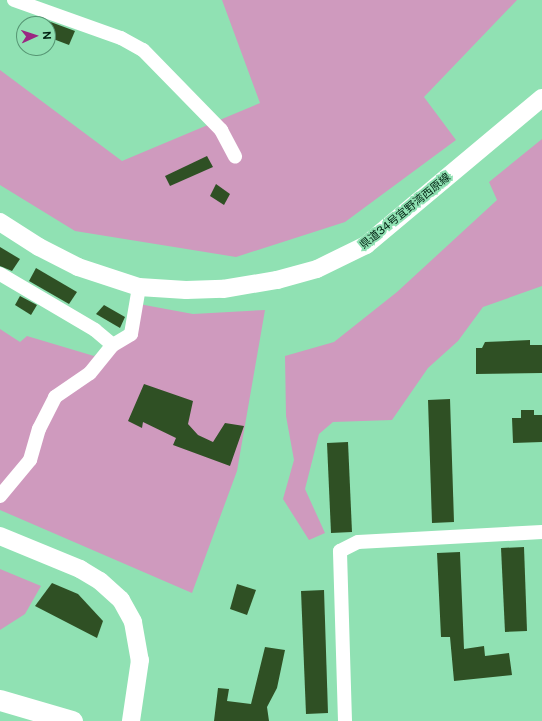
<!DOCTYPE html>
<html>
<head>
<meta charset="utf-8">
<style>
	body { margin:0 }
	#map { position:relative; width:542px; height:721px; overflow:hidden; background:#90e1b3; font-family:"Public Sans","Noto Sans JP",sans-serif }
	div>[style] { position:absolute }
	[style*='--x'] { left:calc(var(--x)*1px); top:calc(var(--y)*1px); width:calc(var(--w)*1px); rotate:calc(var(--a)*1deg) }
	.green>* { inset:0; background:#cf9abe }
	.building>* { inset:0; background:#2f5024 }
	.minor>* { height:14px; margin:-7px; padding:0 7px; transform-origin:7px; border-radius:7px; background:#fff }
	.major>* { height:18px; margin:-9px; padding:0 9px; transform-origin:9px; border-radius:9px; background:#fff }
	.highway>* { height:21px; margin:-10.5px; padding:0 10.5px; transform-origin:10.5px; border-radius:10.5px; background:#fff }
	span { translate:-50% -50%; white-space:nowrap; text-align:center; line-height:1.15; -webkit-text-stroke:4px #90e1b3; paint-order:stroke }
	.street-label { font-size:11px; color:#002212 }
	.north { position:absolute; left:16px; top:16px; width:40px; height:40px; box-sizing:border-box; background:#90e1b3; border:1px solid #569573; border-radius:50%; rotate:87deg; font-size:11px; font-weight:700; line-height:16px; text-align:center; color:#002212 }
	.north::after { content:''; display:block; margin:auto; width:14px; height:18px; background:#9b2782; clip-path:polygon(50% 0,100% 100%,50% 72%,0 100%) }
</style>
</head>
<body>
<div id="map">
	<div class="green">
		<i style="clip-path:polygon(222px 0,517px 0,424px 97px,456px 140px,345px 222px,236px 257px,75px 231px,0 185px,0 70px,122px 161px,260px 103px)"></i>
		<i style="clip-path:polygon(542px 139px,542px 286px,483px 307px,458px 341px,428px 368px,392px 420px,333px 422px,319px 434px,305px 489px,325px 533px,309px 540px,283px 499px,294px 460px,286px 416px,285px 356px,334px 342px,397px 292px,497px 200px,489px 182px)"></i>
		<i style="clip-path:polygon(139px 304px,193px 314px,265px 310px,237px 471px,192px 593px,0 510px,0 329px,20px 342px,27px 336px,94px 356px,124px 332px)"></i>
		<i style="clip-path:polygon(0 569px,41px 586px,25px 614px,0 630px)"></i>
	</div>
	<div class="building">
		<i style="clip-path:polygon(48px 21px,75px 31px,69px 45px,48px 37px)"></i>
		<i style="clip-path:polygon(207px 156px,213px 167px,170px 186px,165px 176px)"></i>
		<i style="clip-path:polygon(216px 184px,230px 194px,224px 205px,210px 196px)"></i>
		<i style="clip-path:polygon(0 247px,20px 259px,12px 271px,0 266px)"></i>
		<i style="clip-path:polygon(36px 268px,77px 292px,69px 304px,29px 281px)"></i>
		<i style="clip-path:polygon(20px 296px,37px 305px,31px 315px,15px 305px)"></i>
		<i style="clip-path:polygon(104px 305px,125px 317px,120px 328px,96px 314px)"></i>
		<i style="clip-path:polygon(530px 340px,530px 345px,542px 345px,542px 373px,476px 374px,476px 348px,482px 348px,485px 342px)"></i>
		<i style="clip-path:polygon(144px 384px,193px 401px,188px 424px,198px 435px,213px 442px,225px 423px,244px 426px,230px 466px,173px 445px,176px 438px,143px 422px,142px 428px,128px 421px)"></i>
		<i style="clip-path:polygon(450px 399px,454px 522px,432px 523px,428px 400px)"></i>
		<i style="clip-path:polygon(521px 410px,534px 410px,534px 415px,542px 415px,542px 442px,513px 443px,512px 418px,521px 418px)"></i>
		<i style="clip-path:polygon(348px 442px,352px 532px,331px 533px,327px 443px)"></i>
		<i style="clip-path:polygon(524px 547px,527px 631px,505px 632px,501px 548px)"></i>
		<i style="clip-path:polygon(460px 552px,464px 649px,484px 646px,485px 656px,509px 653px,512px 675px,454px 681px,450px 637px,441px 637px,437px 553px)"></i>
		<i style="clip-path:polygon(52px 583px,78px 594px,103px 621px,97px 638px,35px 606px)"></i>
		<i style="clip-path:polygon(237px 584px,256px 590px,247px 615px,230px 609px)"></i>
		<i style="clip-path:polygon(324px 590px,328px 713px,306px 714px,301px 591px)"></i>
		<i style="clip-path:polygon(265px 647px,285px 650px,277px 688px,267px 707px,269px 721px,214px 721px,218px 688px,229px 689px,227px 701px,251px 704px)"></i>
	</div>
	<div class="minor">
		<i style="--x:14;--y:0;--w:114;--a:19.6"></i>
		<i style="--x:121;--y:38;--w:25;--a:29"></i>
		<i style="--x:143;--y:50;--w:112;--a:45.7"></i>
		<i style="--x:221;--y:130;--w:30;--a:62"></i>
		<i style="--x:0;--y:274;--w:110;--a:30.5"></i>
		<i style="--x:95;--y:330;--w:23;--a:40"></i>
		<i style="--x:0;--y:496;--w:47;--a:-50.2"></i>
		<i style="--x:30;--y:460;--w:32;--a:-74"></i>
		<i style="--x:39;--y:429;--w:36;--a:-63"></i>
		<i style="--x:55;--y:397;--w:42;--a:-34.4"></i>
		<i style="--x:90;--y:373;--w:36;--a:-51"></i>
		<i style="--x:113;--y:345;--w:21;--a:-31"></i>
		<i style="--x:131;--y:334;--w:48;--a:-80.3"></i>
		<i style="--x:345;--y:721;--w:170;--a:-91.7"></i>
		<i style="--x:340;--y:551;--w:20;--a:-27"></i>
		<i style="--x:358;--y:542;--w:184;--a:-3.1"></i>
	</div>
	<div class="major">
		<i style="--x:0;--y:222;--w:46;--a:32.7"></i>
		<i style="--x:39;--y:247;--w:44;--a:27.1"></i>
		<i style="--x:78;--y:267;--w:64;--a:18.2"></i>
		<i style="--x:139;--y:287;--w:47;--a:3.7"></i>
		<i style="--x:186;--y:290;--w:37;--a:-2"></i>
		<i style="--x:223;--y:289;--w:55;--a:-9.5"></i>
		<i style="--x:277;--y:280;--w:41;--a:-15.4"></i>
		<i style="--x:317;--y:269;--w:55;--a:-26.1"></i>
		<i style="--x:366;--y:245;--w:229;--a:-39.9"></i>
		<i style="--x:0;--y:536;--w:87;--a:22.4"></i>
		<i style="--x:80;--y:569;--w:23;--a:31"></i>
		<i style="--x:100;--y:581;--w:28;--a:42"></i>
		<i style="--x:121;--y:600;--w:25;--a:61"></i>
		<i style="--x:133;--y:622;--w:39;--a:80"></i>
		<i style="--x:140;--y:660;--w:62;--a:98.4"></i>
	</div>
	<div class="highway">
		<i style="--x:0;--y:700;--w:75;--a:16.3"></i>
	</div>
	<div class="street-label">
		<span style="left:405px;top:211px;rotate:-39deg">県道34号宜野湾西原線</span>
	</div>
	<div class="north">N</div>
</div>
</body>
</html>
